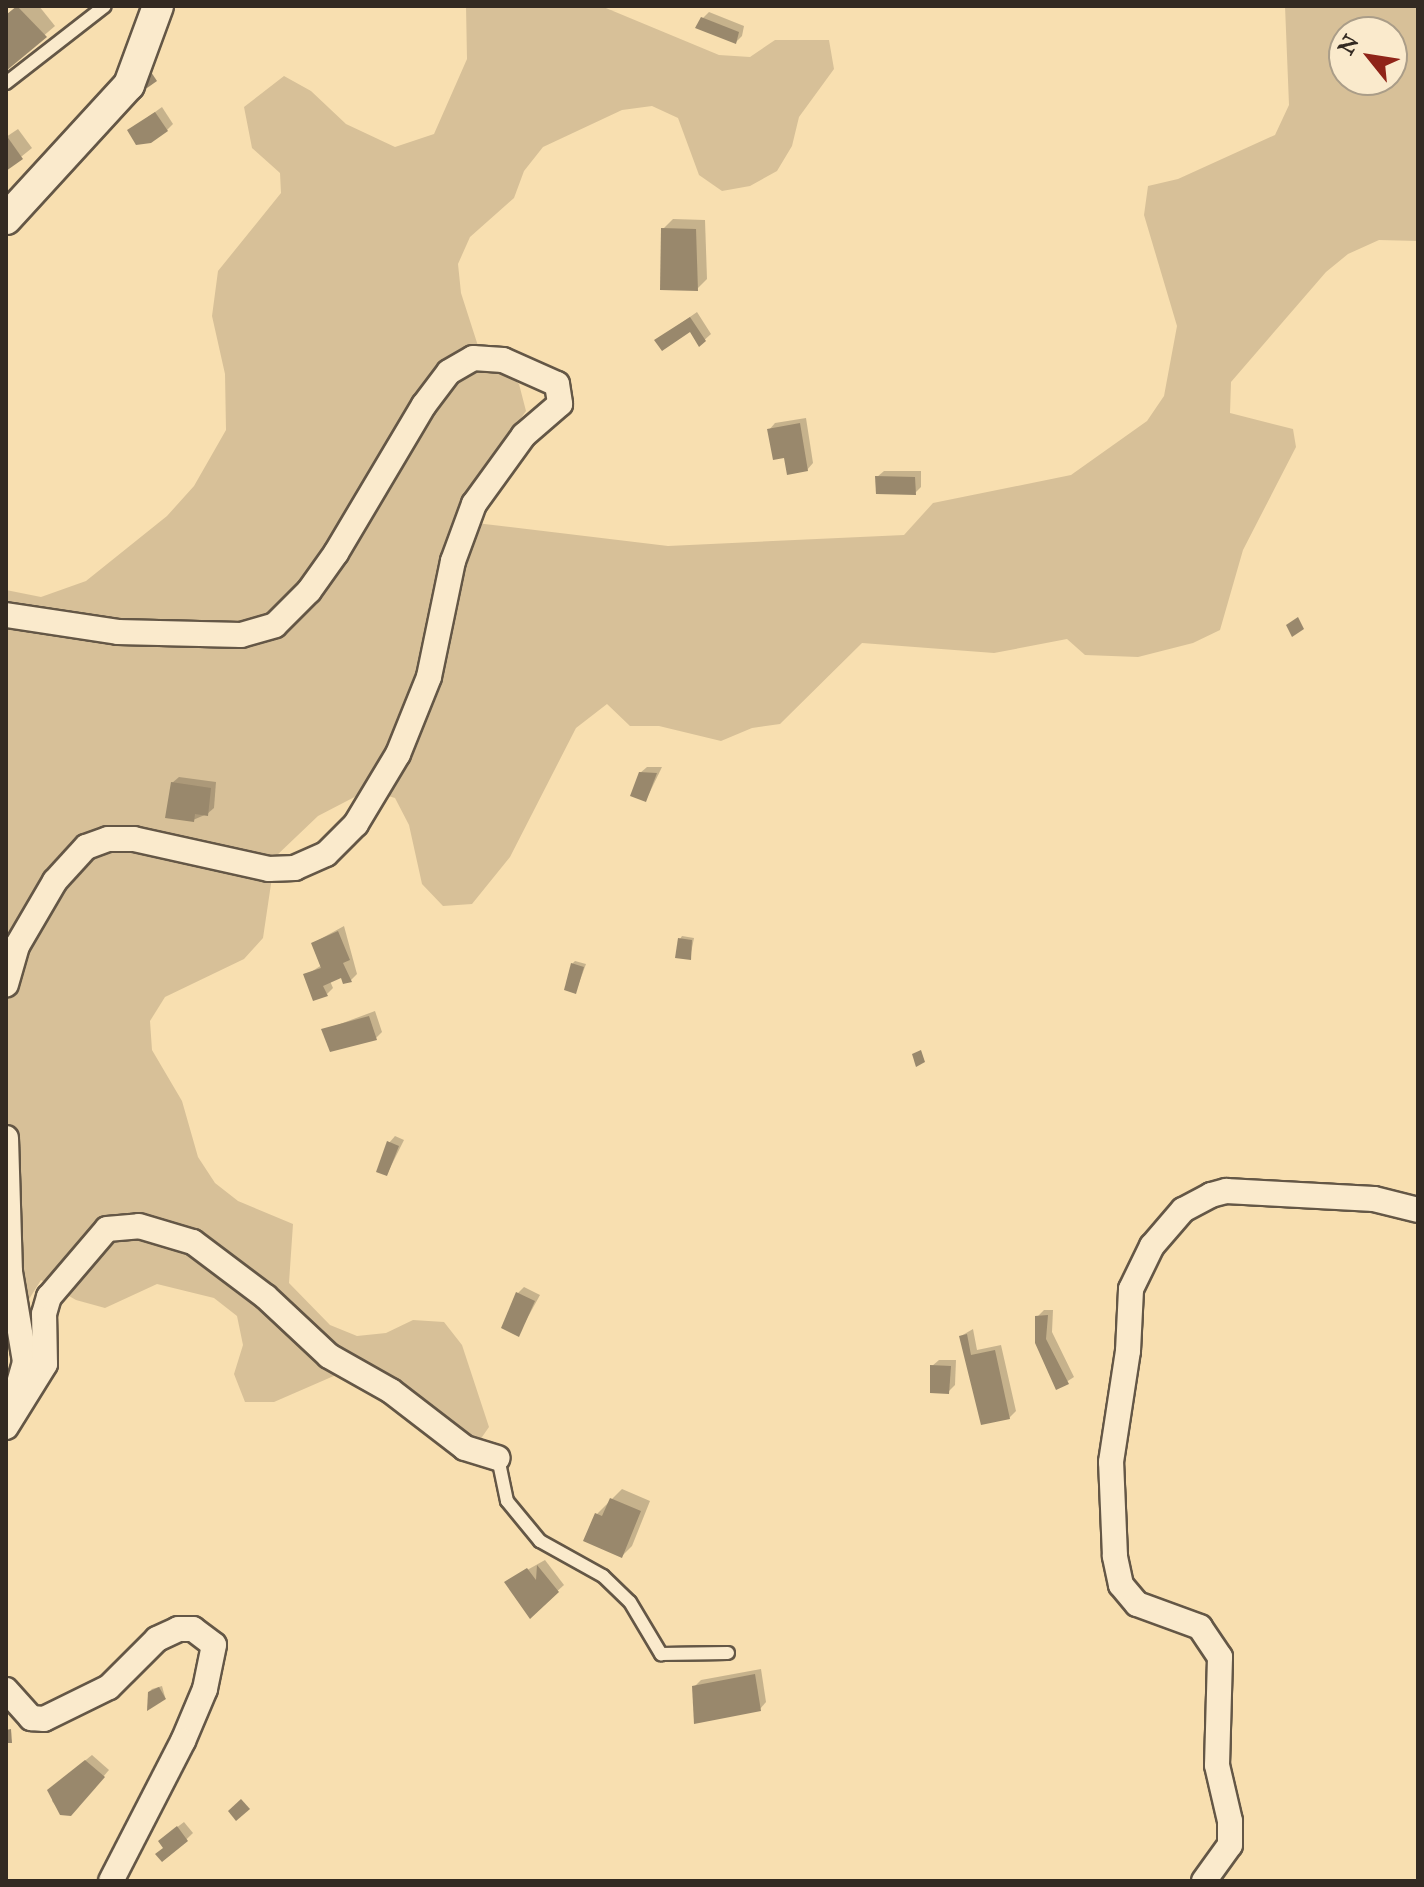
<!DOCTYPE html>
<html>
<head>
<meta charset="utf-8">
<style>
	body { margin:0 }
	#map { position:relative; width:1424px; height:1887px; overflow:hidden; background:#f8dfb0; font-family:"IM FELL Great Primer",serif }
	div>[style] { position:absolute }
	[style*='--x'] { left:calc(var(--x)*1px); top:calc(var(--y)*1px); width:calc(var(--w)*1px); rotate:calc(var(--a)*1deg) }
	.green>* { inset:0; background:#d7c098 }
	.shadow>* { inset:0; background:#0003 }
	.building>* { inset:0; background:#99886c }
	.roads { filter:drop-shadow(2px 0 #645746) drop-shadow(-2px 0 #645746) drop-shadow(0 2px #645746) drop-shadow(0 -2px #645746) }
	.service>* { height:12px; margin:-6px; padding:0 6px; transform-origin:6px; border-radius:6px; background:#faeacc }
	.minor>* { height:24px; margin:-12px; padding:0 12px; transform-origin:12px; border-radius:12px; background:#faeacc }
	.tertiary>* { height:30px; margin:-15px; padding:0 15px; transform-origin:15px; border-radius:15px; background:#faeacc }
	span { translate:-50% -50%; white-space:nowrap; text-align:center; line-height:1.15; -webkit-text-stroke:6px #faeacc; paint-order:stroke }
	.frame { position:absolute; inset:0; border:8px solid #332a22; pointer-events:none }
	.north { position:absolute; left:1328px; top:16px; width:80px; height:80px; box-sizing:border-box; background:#faeacc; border:2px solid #aa9d88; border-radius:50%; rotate:300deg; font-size:22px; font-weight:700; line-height:32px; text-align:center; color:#332a22 }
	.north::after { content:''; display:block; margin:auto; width:28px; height:36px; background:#8f2418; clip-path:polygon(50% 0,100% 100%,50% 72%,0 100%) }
</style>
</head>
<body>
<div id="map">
	<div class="green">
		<i style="clip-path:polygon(evenodd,466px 6px,601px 6px,719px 55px,750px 57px,775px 40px,829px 40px,834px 69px,799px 117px,792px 146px,777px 171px,750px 186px,722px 191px,699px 175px,678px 118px,652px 106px,622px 110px,543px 147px,524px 171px,514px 198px,470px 237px,458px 264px,461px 293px,479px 349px,519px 384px,526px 411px,476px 481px,476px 523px,668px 546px,904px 535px,933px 503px,1071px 475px,1147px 421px,1164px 396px,1177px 326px,1144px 215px,1148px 186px,1178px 179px,1275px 135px,1289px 105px,1285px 6px,1418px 6px,1418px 241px,1379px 240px,1348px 254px,1326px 272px,1231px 382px,1230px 413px,1293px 429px,1296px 447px,1243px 550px,1220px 630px,1193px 643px,1138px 657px,1085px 655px,1067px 639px,994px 653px,862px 643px,780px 724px,752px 728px,721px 741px,659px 726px,630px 726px,607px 704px,576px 728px,510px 857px,472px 904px,443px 906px,422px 884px,409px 825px,395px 798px,368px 790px,318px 816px,275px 857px,263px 938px,244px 959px,165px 997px,150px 1021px,152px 1050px,182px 1101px,198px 1157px,215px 1183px,238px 1201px,293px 1224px,289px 1283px,330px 1325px,357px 1336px,386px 1333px,413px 1320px,444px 1322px,462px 1345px,489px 1427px,473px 1450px,359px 1365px,274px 1402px,245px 1402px,234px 1374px,243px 1345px,237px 1316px,214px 1298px,157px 1284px,105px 1308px,76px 1300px,41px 1280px,6px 1336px,6px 590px,41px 597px,86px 581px,167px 516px,194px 486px,226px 430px,225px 374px,212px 316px,218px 271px,281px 193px,280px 173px,252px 148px,244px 107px,284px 76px,311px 91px,346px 124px,395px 147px,434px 134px,467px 59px,466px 6px,1344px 32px,1392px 32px,1392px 80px,1344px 80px,1344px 32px)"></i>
	</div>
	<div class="shadow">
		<i style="clip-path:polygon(17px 6px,39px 6px,55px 26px,6px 68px,6px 15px)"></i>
		<i style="clip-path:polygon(709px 12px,744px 26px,742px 36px,736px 42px,703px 18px)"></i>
		<i style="clip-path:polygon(162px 107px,173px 124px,167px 130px,130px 130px)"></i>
		<i style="clip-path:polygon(18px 129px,32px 148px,6px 169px,6px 137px)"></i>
		<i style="clip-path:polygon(673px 219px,705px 220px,707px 279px,697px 289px,663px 229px)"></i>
		<i style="clip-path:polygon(697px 312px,711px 334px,700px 344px,691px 329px,657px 340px)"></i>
		<i style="clip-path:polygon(806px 418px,813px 463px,807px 470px,786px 456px,769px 430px,775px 423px)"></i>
		<i style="clip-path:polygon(884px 471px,921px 471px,921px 487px,915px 493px,877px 477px)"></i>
		<i style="clip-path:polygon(647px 767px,662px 767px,646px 800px,640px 773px)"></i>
		<i style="clip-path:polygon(179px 777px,216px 782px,214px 808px,207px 814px,193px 820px,172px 783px)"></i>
		<i style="clip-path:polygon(344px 926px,357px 974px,351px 980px,342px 976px,330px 981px,333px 988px,327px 994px,306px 975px,322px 965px,313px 943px)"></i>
		<i style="clip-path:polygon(682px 936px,694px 938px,690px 958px,680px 939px)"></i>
		<i style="clip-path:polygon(575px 961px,586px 964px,576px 991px,572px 964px)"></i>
		<i style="clip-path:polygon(375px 1011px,382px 1032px,376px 1038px,324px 1030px)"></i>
		<i style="clip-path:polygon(395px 1136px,404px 1140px,387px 1174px,389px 1143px)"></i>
		<i style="clip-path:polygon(524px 1287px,540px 1295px,518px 1335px,518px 1293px)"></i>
		<i style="clip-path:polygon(1044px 1310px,1053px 1310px,1052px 1332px,1074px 1377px,1057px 1388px,1037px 1317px)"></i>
		<i style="clip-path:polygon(973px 1329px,977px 1350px,1001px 1345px,1016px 1411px,1009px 1418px,982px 1423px,961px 1336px)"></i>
		<i style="clip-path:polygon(939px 1360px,956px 1360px,955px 1385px,948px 1392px,932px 1366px)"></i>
		<i style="clip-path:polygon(622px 1489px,650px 1501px,632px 1546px,622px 1556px,585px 1540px,597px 1514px)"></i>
		<i style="clip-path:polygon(545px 1560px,564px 1585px,530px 1616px,506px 1582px)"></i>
		<i style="clip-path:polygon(761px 1669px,766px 1702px,760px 1709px,694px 1687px,701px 1680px)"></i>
		<i style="clip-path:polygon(162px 1686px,165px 1697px,149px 1692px,152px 1689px)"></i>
		<i style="clip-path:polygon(92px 1755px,109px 1770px,77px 1807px,61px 1813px,52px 1801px,56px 1784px)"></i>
		<i style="clip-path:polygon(184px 1822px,193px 1833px,169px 1856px,167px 1835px)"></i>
	</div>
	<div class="building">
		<i style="clip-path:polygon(17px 6px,47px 37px,6px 71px,6px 15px)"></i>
		<i style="clip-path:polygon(701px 17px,739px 32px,736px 44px,695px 28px)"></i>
		<i style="clip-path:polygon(151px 72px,157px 81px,147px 88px,141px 79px)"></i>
		<i style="clip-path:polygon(155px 112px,168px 131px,151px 143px,136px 145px,127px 130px)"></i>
		<i style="clip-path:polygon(6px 135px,23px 159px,6px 171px)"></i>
		<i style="clip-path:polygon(661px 228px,696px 229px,698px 291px,660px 290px)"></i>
		<i style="clip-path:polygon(690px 317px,706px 341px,699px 347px,690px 332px,662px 351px,654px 340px)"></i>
		<i style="clip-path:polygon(800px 423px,808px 471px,787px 475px,784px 458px,773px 460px,767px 429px)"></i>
		<i style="clip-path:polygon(875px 476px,915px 477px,916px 495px,876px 494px)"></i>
		<i style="clip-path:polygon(1298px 617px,1304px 629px,1292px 637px,1286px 625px)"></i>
		<i style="clip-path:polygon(639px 772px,657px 773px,646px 802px,630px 796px)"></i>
		<i style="clip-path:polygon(171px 782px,211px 788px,208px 816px,195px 814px,194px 822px,165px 818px)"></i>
		<i style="clip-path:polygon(338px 931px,350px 960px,343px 963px,352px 982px,343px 984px,341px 978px,323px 986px,328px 996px,313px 1001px,303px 974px,321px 968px,311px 943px)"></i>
		<i style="clip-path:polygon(678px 938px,692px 940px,691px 960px,675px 958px)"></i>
		<i style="clip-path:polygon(571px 963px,584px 967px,576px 994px,564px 990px)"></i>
		<i style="clip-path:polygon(369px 1016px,377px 1040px,330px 1052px,321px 1029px)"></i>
		<i style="clip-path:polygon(921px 1050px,925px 1062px,916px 1067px,912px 1054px)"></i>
		<i style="clip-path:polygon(387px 1141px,399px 1146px,387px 1176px,376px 1172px)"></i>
		<i style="clip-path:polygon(516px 1292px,535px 1301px,519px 1337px,501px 1328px)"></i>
		<i style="clip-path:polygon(1048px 1315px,1046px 1339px,1069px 1384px,1056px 1390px,1035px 1343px,1035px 1316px)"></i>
		<i style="clip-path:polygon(967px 1334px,971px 1355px,995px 1350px,1010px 1419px,981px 1425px,959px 1336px)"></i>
		<i style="clip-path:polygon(930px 1365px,951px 1366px,949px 1394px,930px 1393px)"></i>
		<i style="clip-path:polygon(610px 1498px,641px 1511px,622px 1558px,583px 1541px,595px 1513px,602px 1516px)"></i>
		<i style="clip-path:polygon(537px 1565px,559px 1592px,530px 1619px,504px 1582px,527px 1568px,536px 1580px)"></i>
		<i style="clip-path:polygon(755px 1674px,761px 1711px,694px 1724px,692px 1686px)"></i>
		<i style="clip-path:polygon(159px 1687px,166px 1699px,147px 1711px,148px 1692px)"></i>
		<i style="clip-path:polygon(11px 1729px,12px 1743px,6px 1743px,6px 1730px)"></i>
		<i style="clip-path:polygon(85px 1760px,105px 1777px,71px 1816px,60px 1815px,47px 1790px)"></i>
		<i style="clip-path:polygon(241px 1799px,250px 1809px,236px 1821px,228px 1811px)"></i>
		<i style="clip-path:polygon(177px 1826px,188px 1841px,162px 1862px,155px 1854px,163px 1848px,158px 1841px)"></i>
	</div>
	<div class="roads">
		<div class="service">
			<i style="--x:6;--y:83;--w:125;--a:-37.9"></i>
			<i style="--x:498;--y:1458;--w:44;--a:78.2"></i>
			<i style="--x:507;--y:1501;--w:52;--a:50.5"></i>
			<i style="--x:540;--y:1541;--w:72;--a:29.1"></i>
			<i style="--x:603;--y:1576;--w:37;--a:44"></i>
			<i style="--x:630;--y:1602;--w:61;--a:59.2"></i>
			<i style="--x:661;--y:1654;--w:67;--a:-0.9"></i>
		</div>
		<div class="minor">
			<i style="--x:6;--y:615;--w:113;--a:8.6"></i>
			<i style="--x:118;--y:632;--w:123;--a:1.4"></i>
			<i style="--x:241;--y:635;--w:35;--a:-16"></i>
			<i style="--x:275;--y:625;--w:48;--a:-45"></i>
			<i style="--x:309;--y:591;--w:47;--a:-54.6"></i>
			<i style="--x:336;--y:553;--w:172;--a:-59.3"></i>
			<i style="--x:424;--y:405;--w:41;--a:-52.9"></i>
			<i style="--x:449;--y:372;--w:28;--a:-30"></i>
			<i style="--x:473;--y:358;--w:30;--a:4"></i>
			<i style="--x:503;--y:360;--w:59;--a:24"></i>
			<i style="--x:557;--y:384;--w:20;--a:81"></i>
			<i style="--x:560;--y:404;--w:48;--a:139.3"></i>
			<i style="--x:524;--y:435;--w:85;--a:125.9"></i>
			<i style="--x:474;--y:504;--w:61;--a:110.2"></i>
			<i style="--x:453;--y:561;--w:118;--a:101.7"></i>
			<i style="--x:429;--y:677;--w:83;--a:111.9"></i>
			<i style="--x:398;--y:754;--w:82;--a:121"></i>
			<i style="--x:356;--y:824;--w:42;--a:135"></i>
			<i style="--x:326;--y:854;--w:34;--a:156"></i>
			<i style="--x:295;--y:868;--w:26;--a:178"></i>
			<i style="--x:269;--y:869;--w:138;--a:-167.5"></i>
			<i style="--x:134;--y:839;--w:26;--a:180"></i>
			<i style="--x:108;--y:839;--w:23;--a:160"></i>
			<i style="--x:86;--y:847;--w:46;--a:132.4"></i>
			<i style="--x:55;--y:881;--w:75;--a:120.3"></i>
			<i style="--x:17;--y:946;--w:40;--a:106"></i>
			<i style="--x:6;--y:1138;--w:134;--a:88.3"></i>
			<i style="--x:10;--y:1272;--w:91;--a:80.5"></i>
			<i style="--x:25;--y:1362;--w:41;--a:105.8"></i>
			<i style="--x:6;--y:1427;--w:74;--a:-58.2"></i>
			<i style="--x:45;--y:1364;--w:50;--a:-91.1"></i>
			<i style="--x:44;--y:1314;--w:18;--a:-74"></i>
			<i style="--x:49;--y:1297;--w:89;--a:-49.5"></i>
			<i style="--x:107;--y:1229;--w:32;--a:-5"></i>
			<i style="--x:139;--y:1226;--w:56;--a:16.5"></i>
			<i style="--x:193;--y:1242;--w:91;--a:37"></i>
			<i style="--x:266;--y:1297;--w:86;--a:43.1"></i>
			<i style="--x:329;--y:1356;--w:71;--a:29.4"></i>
			<i style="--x:391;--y:1391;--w:93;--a:37.6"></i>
			<i style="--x:465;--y:1448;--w:34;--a:17"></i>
			<i style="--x:6;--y:1690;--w:38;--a:48"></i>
			<i style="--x:31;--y:1718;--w:13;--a:4"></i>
			<i style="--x:44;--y:1719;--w:72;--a:-26.2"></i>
			<i style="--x:109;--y:1687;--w:68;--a:-45"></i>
			<i style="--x:157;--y:1639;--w:23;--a:-25"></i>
			<i style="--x:178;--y:1629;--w:15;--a:0"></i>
			<i style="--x:193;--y:1629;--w:26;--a:37"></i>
			<i style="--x:214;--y:1645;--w:45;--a:101.6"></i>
			<i style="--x:205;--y:1689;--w:56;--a:112.9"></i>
			<i style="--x:183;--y:1741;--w:157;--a:117.2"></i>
			<i style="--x:1204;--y:1881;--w:44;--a:-54.2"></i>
			<i style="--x:1230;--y:1845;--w:24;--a:-90"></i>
			<i style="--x:1230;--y:1821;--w:57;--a:-103.1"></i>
			<i style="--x:1217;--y:1765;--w:108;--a:-88.4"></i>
			<i style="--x:1220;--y:1657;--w:36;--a:-124"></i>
			<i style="--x:1200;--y:1627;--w:67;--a:-159.9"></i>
			<i style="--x:1137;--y:1604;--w:25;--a:-130"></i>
			<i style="--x:1121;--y:1585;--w:30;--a:-102"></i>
			<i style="--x:1115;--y:1556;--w:94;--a:-92.4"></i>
			<i style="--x:1111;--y:1462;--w:112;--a:-81.3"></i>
			<i style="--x:1128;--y:1351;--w:62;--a:-87.2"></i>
			<i style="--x:1131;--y:1289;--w:48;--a:-64"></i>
			<i style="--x:1152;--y:1246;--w:48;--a:-49.3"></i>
			<i style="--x:1183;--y:1210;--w:32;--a:-28"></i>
			<i style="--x:1211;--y:1195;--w:16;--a:-15"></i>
			<i style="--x:1226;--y:1191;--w:148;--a:3.1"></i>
			<i style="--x:1374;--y:1199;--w:45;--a:14"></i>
		</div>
		<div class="tertiary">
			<i style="--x:6;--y:219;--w:182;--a:-47.5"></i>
			<i style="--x:129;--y:85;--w:84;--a:-69.8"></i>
		</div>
	</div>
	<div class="frame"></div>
	<div class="north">N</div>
</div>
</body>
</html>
